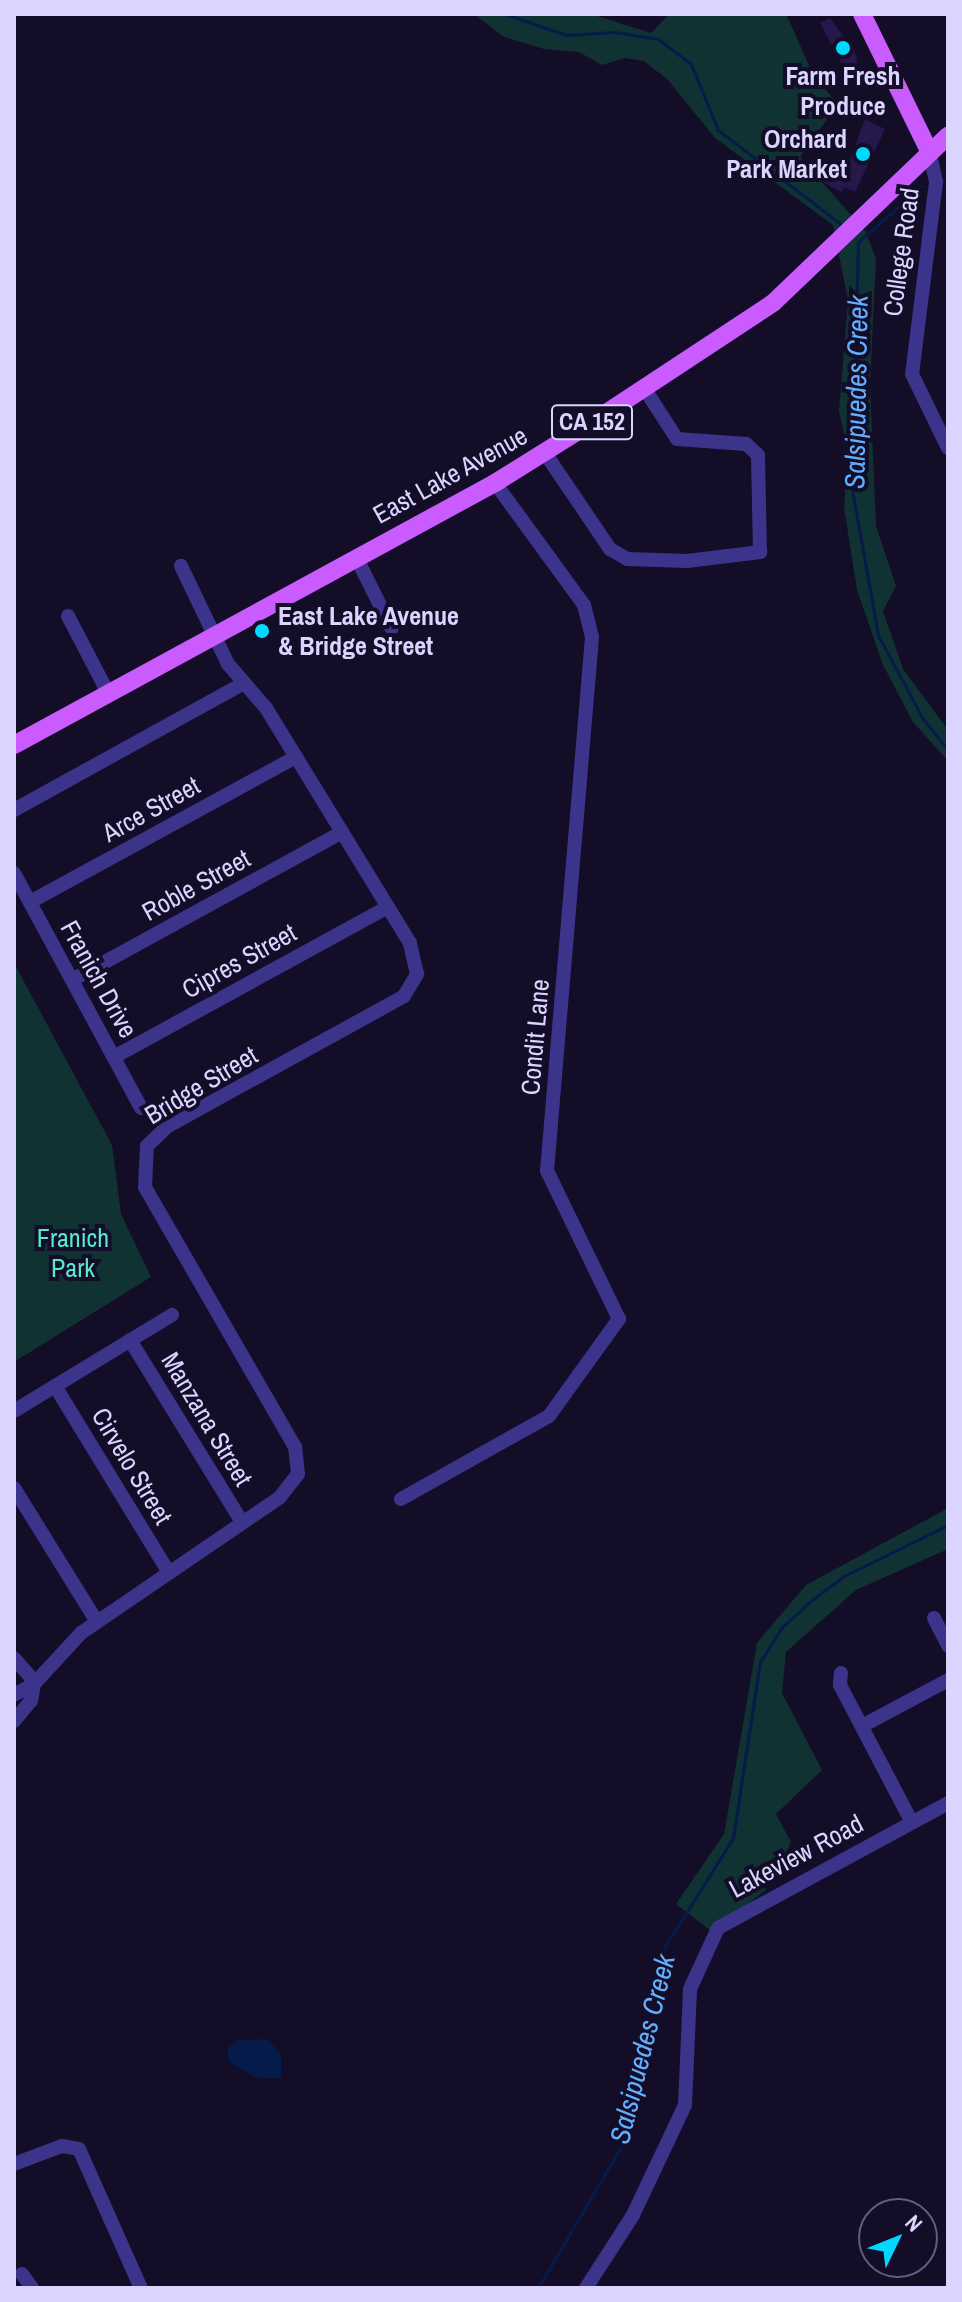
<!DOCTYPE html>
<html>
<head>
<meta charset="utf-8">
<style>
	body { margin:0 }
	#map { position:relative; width:962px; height:2302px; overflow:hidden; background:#130d28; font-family:"Archivo Narrow",sans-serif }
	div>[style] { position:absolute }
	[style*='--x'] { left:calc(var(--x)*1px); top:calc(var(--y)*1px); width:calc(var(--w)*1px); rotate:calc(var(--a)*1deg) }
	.green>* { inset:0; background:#103233 }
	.water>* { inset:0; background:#051b49 }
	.stream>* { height:3px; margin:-1.5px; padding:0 1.5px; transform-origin:1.5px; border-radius:1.5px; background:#051b49 }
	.building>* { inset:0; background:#25184b }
	.minor>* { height:14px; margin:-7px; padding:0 7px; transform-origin:7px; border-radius:7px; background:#3c348b }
	.major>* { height:18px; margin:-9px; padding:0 9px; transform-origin:9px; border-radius:9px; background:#ca5bff }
	.dots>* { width:22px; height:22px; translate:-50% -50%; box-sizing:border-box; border:4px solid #130d28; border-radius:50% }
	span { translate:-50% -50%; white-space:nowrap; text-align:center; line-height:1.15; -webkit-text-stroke:8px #130d28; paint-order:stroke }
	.shield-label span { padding:2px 6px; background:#130d28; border:2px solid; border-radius:6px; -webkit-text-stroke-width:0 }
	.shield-label { font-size:24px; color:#dbd4ff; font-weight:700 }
	.poi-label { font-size:26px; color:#dbd4ff; font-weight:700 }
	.right { translate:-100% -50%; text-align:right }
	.left { translate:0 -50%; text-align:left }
	.street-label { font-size:26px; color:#dbd4ff }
	.park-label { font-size:26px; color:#55eacd }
	.water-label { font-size:28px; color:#62afff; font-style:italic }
	.frame { position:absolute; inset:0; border:16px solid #dbd4ff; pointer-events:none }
	.north { position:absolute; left:858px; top:2198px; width:80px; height:80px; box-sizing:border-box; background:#130d28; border:2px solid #635d7e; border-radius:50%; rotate:47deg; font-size:22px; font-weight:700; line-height:32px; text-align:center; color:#dbd4ff }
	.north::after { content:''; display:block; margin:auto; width:28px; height:36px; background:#00d9ff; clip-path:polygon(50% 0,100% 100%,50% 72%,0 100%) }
</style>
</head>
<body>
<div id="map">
	<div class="green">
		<i style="clip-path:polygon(474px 14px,591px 14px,651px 33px,669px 14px,786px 14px,814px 76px,838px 104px,800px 157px,866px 232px,876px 259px,870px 385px,876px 526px,896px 586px,883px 611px,903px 669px,948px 730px,948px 761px,913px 722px,883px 665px,857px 590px,844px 507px,848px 451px,839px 411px,848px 300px,833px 225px,715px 138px,668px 80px,644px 61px,625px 58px,602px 65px,579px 52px,544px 49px,504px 37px)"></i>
		<i style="clip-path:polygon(14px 963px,112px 1145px,121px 1214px,151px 1277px,14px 1362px)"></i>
		<i style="clip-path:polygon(948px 1508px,948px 1549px,856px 1590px,786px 1652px,782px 1693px,822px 1770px,776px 1814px,791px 1842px,779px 1867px,758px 1877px,766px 1890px,711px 1931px,676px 1904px,724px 1834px,757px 1643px,806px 1585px)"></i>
	</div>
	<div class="water">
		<i style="clip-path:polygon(268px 2039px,281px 2054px,281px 2078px,257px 2078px,229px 2062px,227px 2049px,238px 2040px)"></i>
	</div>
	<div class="stream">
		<i style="--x:505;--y:14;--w:65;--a:19"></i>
		<i style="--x:566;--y:35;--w:49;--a:-3.5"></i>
		<i style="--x:615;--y:32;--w:44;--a:9.2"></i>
		<i style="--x:658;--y:39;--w:41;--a:37.1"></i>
		<i style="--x:691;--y:64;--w:71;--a:67.8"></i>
		<i style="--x:718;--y:130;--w:158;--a:37.5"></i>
		<i style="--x:922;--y:186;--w:85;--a:138.8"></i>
		<i style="--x:858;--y:242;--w:247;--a:91.4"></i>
		<i style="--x:852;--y:489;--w:148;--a:79.9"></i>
		<i style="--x:878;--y:635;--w:95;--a:61.8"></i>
		<i style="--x:923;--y:719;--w:40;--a:51"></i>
		<i style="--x:538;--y:2288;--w:176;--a:-59.6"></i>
		<i style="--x:627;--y:2136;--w:192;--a:-78.9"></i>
		<i style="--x:664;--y:1948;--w:130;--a:-57.9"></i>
		<i style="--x:733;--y:1838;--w:178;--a:-81.3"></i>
		<i style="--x:760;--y:1662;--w:41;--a:-57.8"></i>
		<i style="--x:782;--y:1627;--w:40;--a:-42"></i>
		<i style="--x:812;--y:1600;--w:40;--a:-37"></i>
		<i style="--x:844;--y:1576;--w:116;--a:-26.1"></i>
	</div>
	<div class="building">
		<i style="clip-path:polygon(830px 18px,854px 50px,859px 68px,848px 76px,820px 23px)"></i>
		<i style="clip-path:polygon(865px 119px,885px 129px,855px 192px,844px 187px,842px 192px,824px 183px,826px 170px,835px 159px,848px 165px)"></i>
	</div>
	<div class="minor">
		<i style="--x:929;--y:151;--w:32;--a:77"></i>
		<i style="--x:936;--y:182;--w:193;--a:97.1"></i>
		<i style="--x:912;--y:374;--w:82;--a:64.1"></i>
		<i style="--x:545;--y:453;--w:116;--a:55.9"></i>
		<i style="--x:610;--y:549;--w:20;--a:30"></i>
		<i style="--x:627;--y:559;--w:60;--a:1.9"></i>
		<i style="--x:687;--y:561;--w:74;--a:-7"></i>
		<i style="--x:760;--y:552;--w:97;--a:-91.2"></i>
		<i style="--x:758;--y:455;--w:16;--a:-137"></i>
		<i style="--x:746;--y:444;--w:69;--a:-175.9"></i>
		<i style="--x:677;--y:439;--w:61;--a:-122.9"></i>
		<i style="--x:356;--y:557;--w:80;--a:63.4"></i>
		<i style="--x:68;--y:616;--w:87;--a:62.5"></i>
		<i style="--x:14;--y:810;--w:263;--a:-28.9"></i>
		<i style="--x:14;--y:873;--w:267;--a:61.6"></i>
		<i style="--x:30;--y:902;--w:303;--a:-28.6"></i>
		<i style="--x:72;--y:980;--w:308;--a:-28.7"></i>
		<i style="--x:114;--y:1057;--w:312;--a:-28.7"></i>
		<i style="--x:130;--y:1340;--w:214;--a:58.4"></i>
		<i style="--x:55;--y:1386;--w:217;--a:58.6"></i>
		<i style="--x:14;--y:1411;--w:185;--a:-31.3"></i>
		<i style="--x:14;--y:1488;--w:155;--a:58.2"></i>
		<i style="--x:401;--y:1499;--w:170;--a:-29.3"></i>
		<i style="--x:549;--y:1416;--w:120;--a:-54.2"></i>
		<i style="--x:619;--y:1319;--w:165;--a:-115.9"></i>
		<i style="--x:547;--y:1171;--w:536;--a:-85.18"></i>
		<i style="--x:592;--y:637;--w:33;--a:-104"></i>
		<i style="--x:584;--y:605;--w:151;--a:-126.1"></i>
		<i style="--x:934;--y:1618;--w:31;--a:63"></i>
		<i style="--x:14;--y:1658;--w:32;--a:49"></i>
		<i style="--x:841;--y:1673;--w:12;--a:95"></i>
		<i style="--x:840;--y:1685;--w:153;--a:62.4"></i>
		<i style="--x:14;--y:1695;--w:23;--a:-29"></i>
		<i style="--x:14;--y:1721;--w:26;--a:-50"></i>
		<i style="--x:31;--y:1701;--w:17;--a:-80"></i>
		<i style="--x:34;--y:1684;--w:69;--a:-47.3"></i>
		<i style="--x:81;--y:1633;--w:241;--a:-34.3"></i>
		<i style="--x:280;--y:1497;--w:29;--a:-52"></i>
		<i style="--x:298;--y:1474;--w:27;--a:-96"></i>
		<i style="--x:295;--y:1447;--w:300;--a:-120"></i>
		<i style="--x:145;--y:1187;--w:41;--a:-87.2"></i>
		<i style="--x:147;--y:1146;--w:29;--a:-44"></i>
		<i style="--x:168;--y:1126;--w:269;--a:-28.8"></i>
		<i style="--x:404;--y:996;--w:26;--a:-59"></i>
		<i style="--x:417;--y:974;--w:32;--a:-103"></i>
		<i style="--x:410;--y:943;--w:276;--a:-121.5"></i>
		<i style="--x:266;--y:708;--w:58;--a:-130.8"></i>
		<i style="--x:228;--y:664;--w:109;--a:-115.6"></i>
		<i style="--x:862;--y:1726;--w:98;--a:-28.1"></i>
		<i style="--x:14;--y:2164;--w:51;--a:-20.6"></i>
		<i style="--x:62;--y:2146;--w:17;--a:10"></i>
		<i style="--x:79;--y:2149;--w:152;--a:66"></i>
		<i style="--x:22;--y:2274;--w:17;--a:54"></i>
		<i style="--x:586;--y:2288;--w:87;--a:-57.2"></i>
		<i style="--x:633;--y:2215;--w:122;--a:-64.7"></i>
		<i style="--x:685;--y:2105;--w:116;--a:-87.5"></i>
		<i style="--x:690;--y:1989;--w:67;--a:-65.3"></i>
		<i style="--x:718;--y:1928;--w:262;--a:-28.5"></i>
	</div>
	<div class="major">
		<i style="--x:862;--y:14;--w:153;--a:63.9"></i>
		<i style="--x:14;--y:745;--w:548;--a:-28.58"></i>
		<i style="--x:495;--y:483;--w:113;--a:-32"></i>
		<i style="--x:591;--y:423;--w:218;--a:-33.4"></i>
		<i style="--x:773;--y:303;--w:242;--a:-43.7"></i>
	</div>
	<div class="dots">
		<i style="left:843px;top:48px;background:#00d9ff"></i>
		<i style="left:863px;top:154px;background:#00d9ff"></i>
		<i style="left:262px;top:631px;background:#00d9ff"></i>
	</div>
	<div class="shield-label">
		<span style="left:592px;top:422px">CA 152</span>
	</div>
	<div class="poi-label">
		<span style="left:843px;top:91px">Farm Fresh<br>Produce</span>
		<span class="right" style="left:847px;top:154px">Orchard<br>Park Market</span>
		<span class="left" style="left:278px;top:631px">East Lake Avenue<br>&amp; Bridge Street</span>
	</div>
	<div class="street-label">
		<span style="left:901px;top:252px;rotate:-82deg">College Road</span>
		<span style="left:450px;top:475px;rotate:-29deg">East Lake Avenue</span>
		<span style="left:151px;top:809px;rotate:-29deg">Arce Street</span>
		<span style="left:196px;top:885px;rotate:-29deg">Roble Street</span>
		<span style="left:239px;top:961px;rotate:-29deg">Cipres Street</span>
		<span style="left:99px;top:979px;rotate:61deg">Franich Drive</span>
		<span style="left:535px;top:1037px;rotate:-85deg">Condit Lane</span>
		<span style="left:201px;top:1085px;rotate:-31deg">Bridge Street</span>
		<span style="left:207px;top:1419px;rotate:59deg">Manzana Street</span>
		<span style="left:132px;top:1466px;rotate:59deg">Cirvelo Street</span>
		<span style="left:796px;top:1856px;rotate:-28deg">Lakeview Road</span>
	</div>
	<div class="park-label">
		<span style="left:73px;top:1253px">Franich<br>Park</span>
	</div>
	<div class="water-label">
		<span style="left:856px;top:392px;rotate:-89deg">Salsipuedes Creek</span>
		<span style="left:642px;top:2049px;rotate:-76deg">Salsipuedes Creek</span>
	</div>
	<div class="frame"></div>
	<div class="north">N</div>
</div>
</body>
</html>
